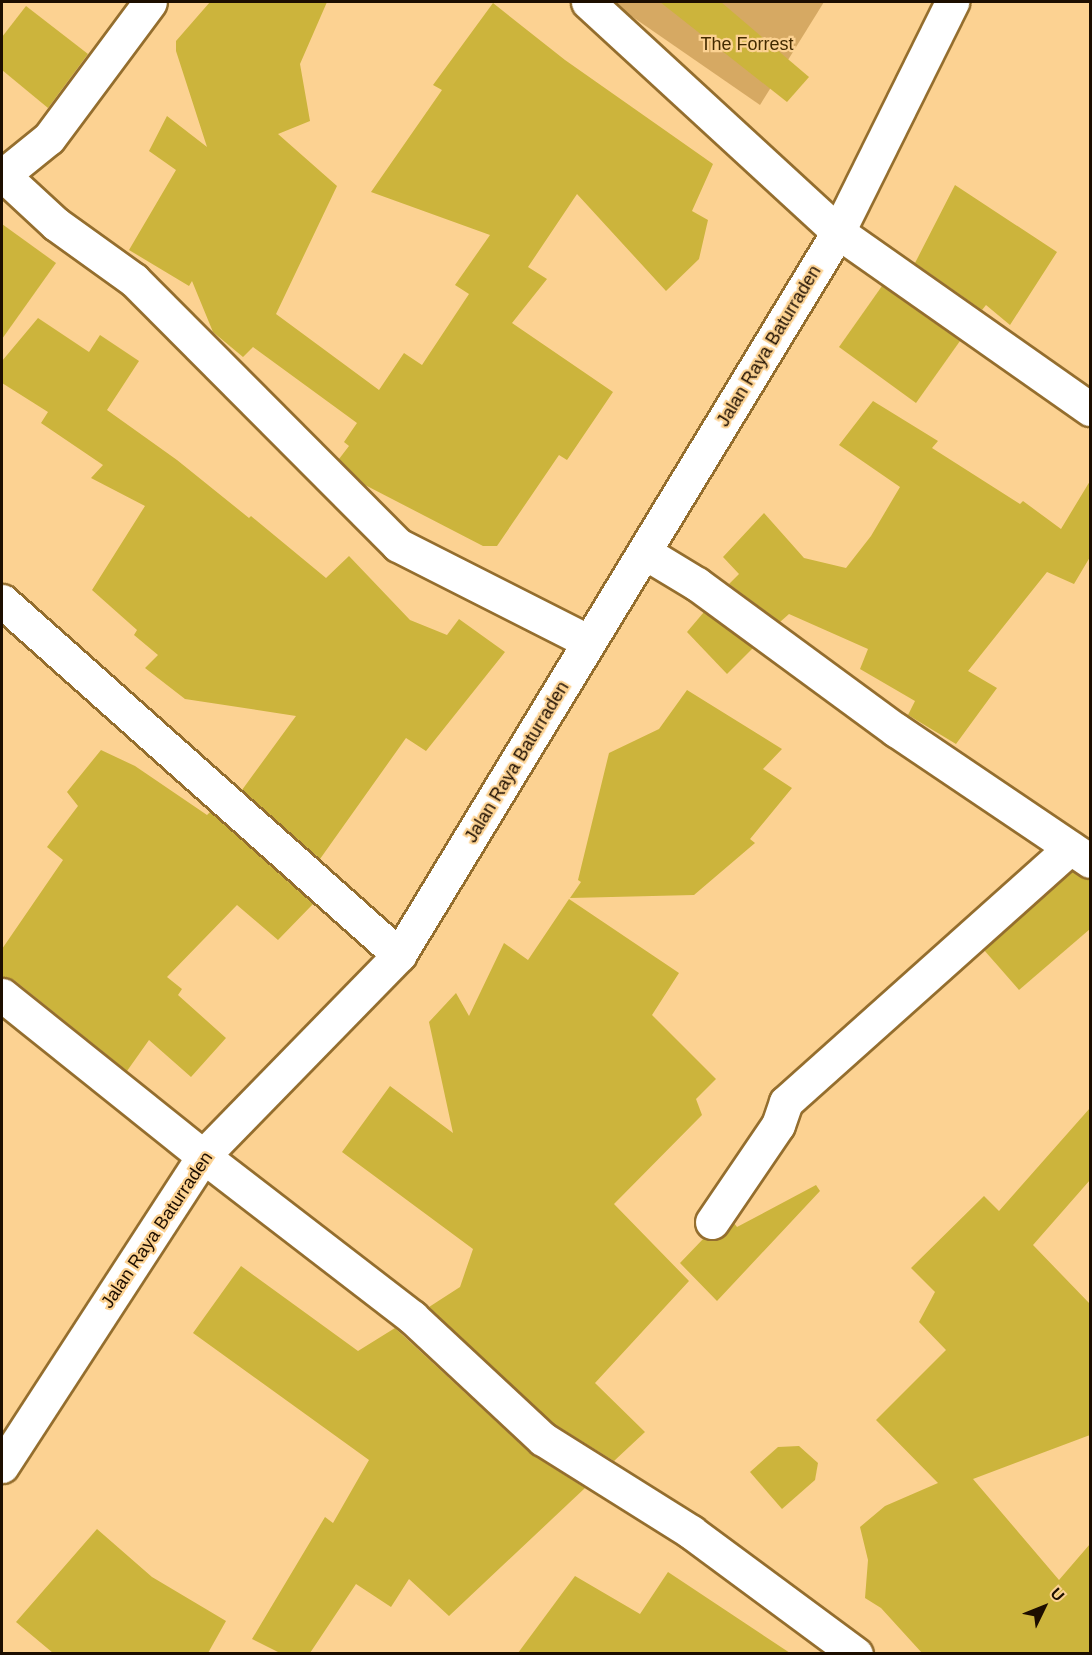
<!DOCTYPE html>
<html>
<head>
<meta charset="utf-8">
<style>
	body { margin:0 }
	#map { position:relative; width:1092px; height:1655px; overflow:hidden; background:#fcd292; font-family:Arial,sans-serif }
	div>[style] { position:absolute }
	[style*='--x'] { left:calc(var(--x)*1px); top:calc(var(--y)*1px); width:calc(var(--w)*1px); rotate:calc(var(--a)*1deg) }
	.green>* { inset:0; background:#d6a963 }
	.building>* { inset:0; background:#ccb43c }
	.roads { filter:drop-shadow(2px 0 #946e2e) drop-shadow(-2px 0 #946e2e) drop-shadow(0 2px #946e2e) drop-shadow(0 -2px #946e2e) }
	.minor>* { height:33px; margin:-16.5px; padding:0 16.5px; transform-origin:16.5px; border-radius:16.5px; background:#fff }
	.major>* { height:33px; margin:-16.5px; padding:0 16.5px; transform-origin:16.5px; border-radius:16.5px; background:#fff }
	span { translate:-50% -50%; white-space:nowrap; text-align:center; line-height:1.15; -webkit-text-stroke:4.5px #fcd292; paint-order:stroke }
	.park-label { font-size:18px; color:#432b00 }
	.street-label { font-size:18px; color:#1d0e00 }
	.frame { position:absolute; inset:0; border:3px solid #1d0e00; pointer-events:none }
	.north { position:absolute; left:1014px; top:1577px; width:60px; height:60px; -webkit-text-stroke:4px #fcd292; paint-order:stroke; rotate:47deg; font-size:16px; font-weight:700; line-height:24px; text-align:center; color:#1d0e00 }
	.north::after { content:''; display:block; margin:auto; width:21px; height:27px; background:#1d0e00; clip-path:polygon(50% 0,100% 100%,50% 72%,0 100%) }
</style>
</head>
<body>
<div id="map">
	<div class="green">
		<i style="clip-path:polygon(611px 2px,824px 2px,760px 105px)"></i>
	</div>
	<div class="building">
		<i style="clip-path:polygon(210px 2px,327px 2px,300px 64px,310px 121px,278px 134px,337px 186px,276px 314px,379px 390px,404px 353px,422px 365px,469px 294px,455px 285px,490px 235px,371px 192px,442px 90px,433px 85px,493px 3px,565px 60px,713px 164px,692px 211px,708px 220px,699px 259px,666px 291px,577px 194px,528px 267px,547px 279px,512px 323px,613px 392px,567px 460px,559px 455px,497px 546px,483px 546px,365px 485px,339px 459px,349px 446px,344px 442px,357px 423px,253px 347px,243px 357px,213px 332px,192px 281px,189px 286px,129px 250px,176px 170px,149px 151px,167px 116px,207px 147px,176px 51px,176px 41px)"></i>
		<i style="clip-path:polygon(660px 2px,721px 2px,809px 77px,787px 102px)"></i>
		<i style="clip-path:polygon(26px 6px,88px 54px,48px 108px,2px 70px,2px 37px)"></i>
		<i style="clip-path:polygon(955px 185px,1057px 252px,1010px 325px,986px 305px,982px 310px,915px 263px)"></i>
		<i style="clip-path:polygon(2px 224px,56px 263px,2px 339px)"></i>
		<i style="clip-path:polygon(882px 286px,960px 341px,916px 403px,839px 347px)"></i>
		<i style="clip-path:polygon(38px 318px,89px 352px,100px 335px,139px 361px,107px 410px,177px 460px,249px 518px,251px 516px,326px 578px,349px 556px,410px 620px,447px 635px,459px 619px,505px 652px,426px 751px,406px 738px,320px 859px,242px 790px,296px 716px,185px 699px,145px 668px,158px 655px,134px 635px,137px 630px,92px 590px,145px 506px,91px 478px,103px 465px,41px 423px,48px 412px,2px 383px,2px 361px)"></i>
		<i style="clip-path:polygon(873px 401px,938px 441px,932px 448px,1020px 504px,1023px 501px,1061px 529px,1090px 481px,1090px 557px,1074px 584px,1047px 572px,968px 671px,997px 688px,956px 744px,908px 715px,915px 701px,860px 669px,868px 649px,789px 614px,780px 622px,729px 584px,739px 574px,723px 557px,764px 513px,804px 558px,846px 568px,871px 536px,900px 487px,839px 445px)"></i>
		<i style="clip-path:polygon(704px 612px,753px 648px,727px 674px,687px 632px)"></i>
		<i style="clip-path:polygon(687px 690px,782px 749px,763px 769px,792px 788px,750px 839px,755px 843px,694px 895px,570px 898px,581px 882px,578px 880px,609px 753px,659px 729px)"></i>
		<i style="clip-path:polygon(101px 750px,135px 766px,207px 815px,210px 812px,313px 904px,278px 940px,237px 905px,167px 977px,182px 989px,178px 995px,226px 1038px,191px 1077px,149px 1040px,127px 1071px,14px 980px,2px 977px,2px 949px,63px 860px,47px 847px,78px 806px,67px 792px)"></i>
		<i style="clip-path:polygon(1072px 871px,1090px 879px,1090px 929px,1019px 990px,984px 950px)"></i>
		<i style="clip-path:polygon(569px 899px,679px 973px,652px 1015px,716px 1079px,696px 1099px,702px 1115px,614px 1204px,689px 1281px,595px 1383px,645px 1432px,614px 1461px,554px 1424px,429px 1307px,460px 1287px,473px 1249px,342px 1152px,390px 1086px,453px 1133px,429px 1022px,456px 993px,469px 1016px,504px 943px,528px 960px)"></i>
		<i style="clip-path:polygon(1090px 1108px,1090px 1180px,1033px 1245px,1090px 1304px,1090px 1435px,973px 1479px,1059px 1580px,1090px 1544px,1090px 1653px,922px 1653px,881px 1608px,865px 1598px,868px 1560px,860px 1527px,885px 1506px,938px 1483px,876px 1420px,946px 1350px,919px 1322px,935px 1292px,911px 1268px,984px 1196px,999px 1211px)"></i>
		<i style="clip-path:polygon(816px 1185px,820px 1191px,717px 1301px,680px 1263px,704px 1238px,720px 1239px,734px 1223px,737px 1227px)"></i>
		<i style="clip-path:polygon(241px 1266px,358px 1351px,395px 1328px,530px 1453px,585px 1488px,449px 1616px,409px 1579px,391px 1607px,356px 1584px,310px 1653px,280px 1653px,252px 1639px,325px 1517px,333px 1523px,369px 1460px,193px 1333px)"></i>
		<i style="clip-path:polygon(799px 1446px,818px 1463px,815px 1480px,782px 1509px,750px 1472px,778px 1447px)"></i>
		<i style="clip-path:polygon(97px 1529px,152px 1577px,226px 1621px,208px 1653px,53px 1653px,16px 1622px)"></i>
		<i style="clip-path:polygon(668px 1572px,790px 1653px,518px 1653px,575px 1576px,640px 1614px)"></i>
	</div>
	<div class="roads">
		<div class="minor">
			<i style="--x:588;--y:2;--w:340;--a:42.6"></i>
			<i style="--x:838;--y:232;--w:308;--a:35.1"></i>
			<i style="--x:3;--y:175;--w:72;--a:42.8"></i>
			<i style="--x:56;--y:224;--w:96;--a:35.7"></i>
			<i style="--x:134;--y:280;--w:374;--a:45.1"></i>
			<i style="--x:398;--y:545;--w:214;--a:26.9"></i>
			<i style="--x:2;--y:176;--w:60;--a:-39"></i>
			<i style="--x:49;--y:138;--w:169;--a:-53.4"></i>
			<i style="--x:644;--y:552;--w:62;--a:31.1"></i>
			<i style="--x:697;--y:584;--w:247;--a:36.3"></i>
			<i style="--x:896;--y:730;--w:234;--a:34"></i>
			<i style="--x:2;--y:601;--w:532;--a:41.72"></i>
			<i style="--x:2;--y:995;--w:258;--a:38.7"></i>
			<i style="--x:203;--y:1156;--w:264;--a:37.6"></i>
			<i style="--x:412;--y:1317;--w:179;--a:43"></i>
			<i style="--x:543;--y:1439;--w:175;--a:32.1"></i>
			<i style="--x:691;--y:1532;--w:205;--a:36.5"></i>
			<i style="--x:712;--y:1222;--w:117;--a:-55.8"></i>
			<i style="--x:778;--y:1125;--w:24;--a:-71"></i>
			<i style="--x:786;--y:1102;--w:381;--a:-41.8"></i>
		</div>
		<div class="major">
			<i style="--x:2;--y:1466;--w:369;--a:-57"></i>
			<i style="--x:203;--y:1156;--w:281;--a:-45.7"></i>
			<i style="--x:399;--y:955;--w:846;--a:-58.73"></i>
			<i style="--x:838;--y:232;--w:257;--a:-63.6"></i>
		</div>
	</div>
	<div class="park-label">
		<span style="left:747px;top:44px">The Forrest</span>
	</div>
	<div class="street-label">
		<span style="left:769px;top:346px;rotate:-59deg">Jalan Raya Baturraden</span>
		<span style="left:517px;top:762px;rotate:-59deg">Jalan Raya Baturraden</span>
		<span style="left:157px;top:1230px;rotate:-56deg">Jalan Raya Baturraden</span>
	</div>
	<div class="frame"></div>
	<div class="north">U</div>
</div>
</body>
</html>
